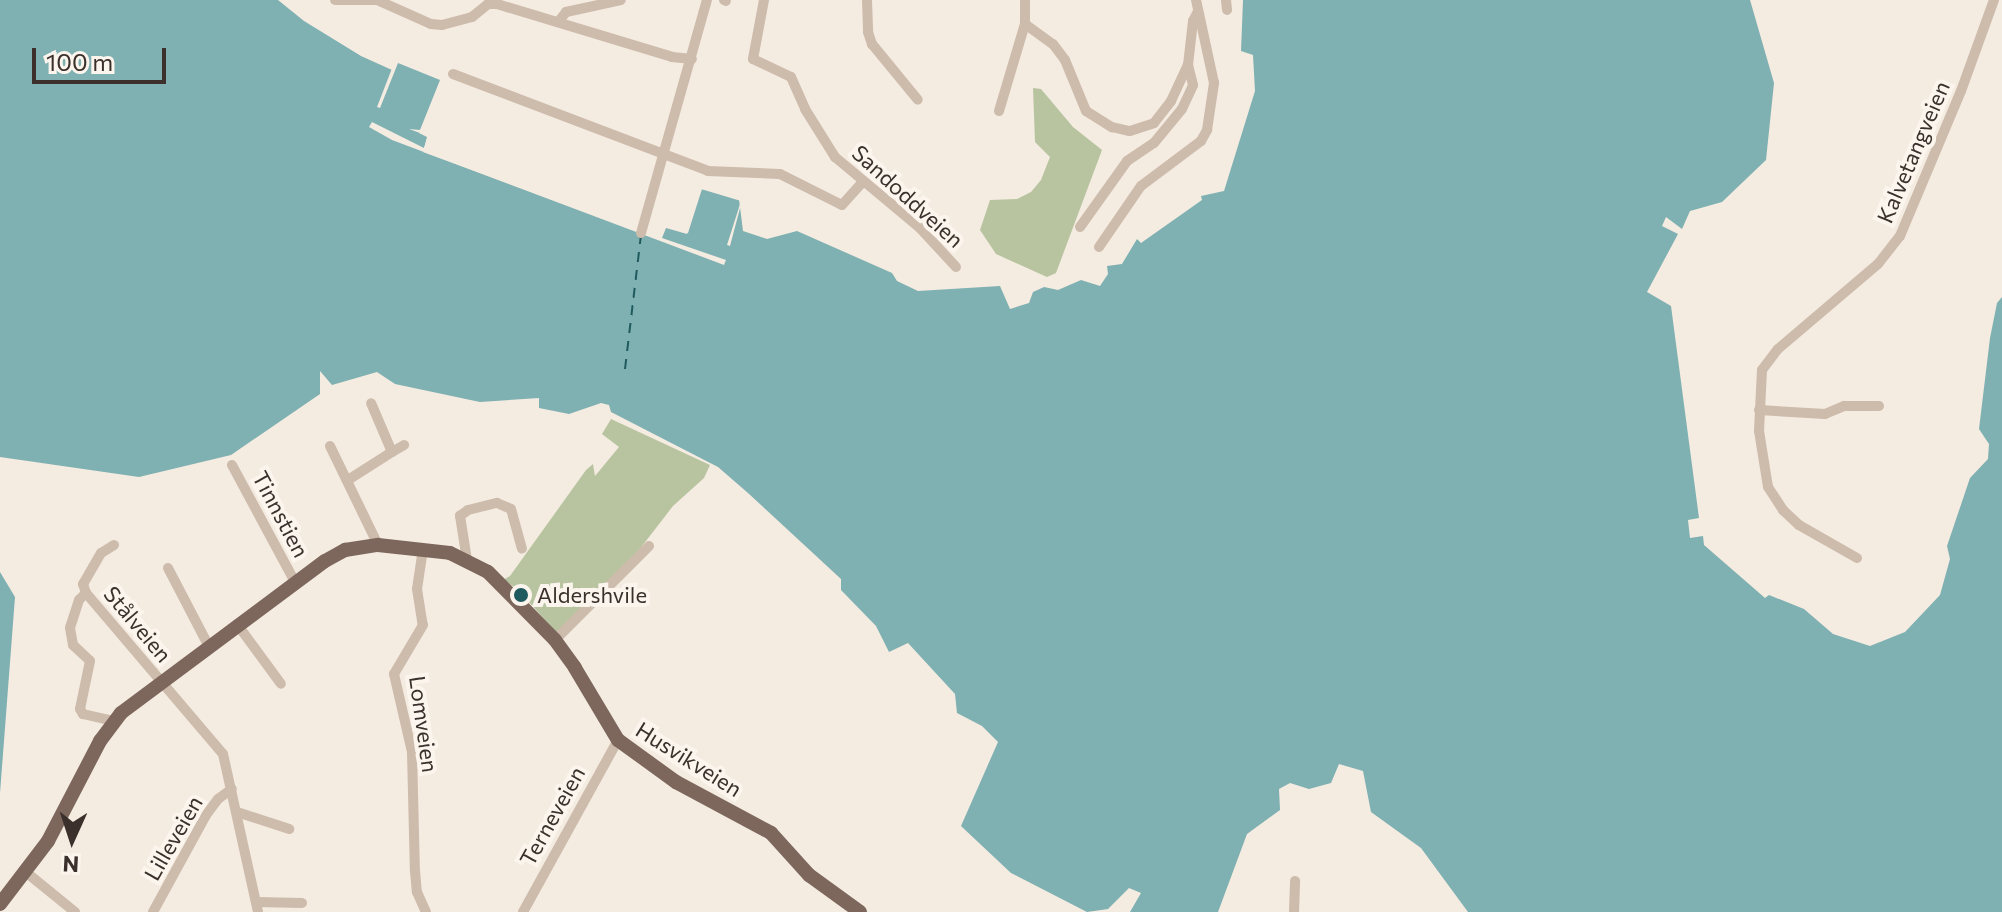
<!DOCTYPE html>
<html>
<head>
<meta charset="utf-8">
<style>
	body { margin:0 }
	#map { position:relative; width:2002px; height:912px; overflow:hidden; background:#f4ebe1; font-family:Commissioner,sans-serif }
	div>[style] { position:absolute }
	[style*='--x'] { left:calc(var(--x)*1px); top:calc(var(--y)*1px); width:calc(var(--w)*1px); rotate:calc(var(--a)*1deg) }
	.green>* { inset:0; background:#b8c4a0 }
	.water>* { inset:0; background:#7fb0b2 }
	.pier>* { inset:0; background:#f4ebe1 }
	.ferry>* { height:2px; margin-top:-1px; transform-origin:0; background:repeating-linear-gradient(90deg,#1f5a5e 0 10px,transparent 0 18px) }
	.minor>* { height:10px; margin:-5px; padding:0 5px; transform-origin:5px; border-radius:5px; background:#cdbbac }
	.major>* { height:14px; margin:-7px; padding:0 7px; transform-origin:7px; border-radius:7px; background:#7d675c }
	.dots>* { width:22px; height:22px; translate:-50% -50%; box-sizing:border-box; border:4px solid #fbf5ee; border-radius:50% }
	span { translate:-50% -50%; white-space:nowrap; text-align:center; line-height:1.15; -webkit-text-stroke:8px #fbf5ee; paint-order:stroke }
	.street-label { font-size:22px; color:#3b302b }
	.poi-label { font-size:22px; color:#3b302b }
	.left { translate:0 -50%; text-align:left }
	.north { position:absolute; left:32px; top:800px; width:80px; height:80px; -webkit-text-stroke:6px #fbf5ee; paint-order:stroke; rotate:183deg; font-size:22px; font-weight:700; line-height:32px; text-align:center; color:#3b302b }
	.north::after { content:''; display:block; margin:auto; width:28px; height:36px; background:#3b302b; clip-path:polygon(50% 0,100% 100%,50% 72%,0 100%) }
	.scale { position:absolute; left:32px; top:48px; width:134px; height:36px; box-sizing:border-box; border:4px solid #3b302b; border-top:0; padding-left:10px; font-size:24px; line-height:28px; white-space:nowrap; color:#3b302b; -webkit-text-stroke:6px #fbf5ee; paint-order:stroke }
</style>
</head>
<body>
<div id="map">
	<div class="green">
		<i style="clip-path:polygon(1033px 88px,1041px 89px,1073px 127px,1102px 150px,1056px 273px,1047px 277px,996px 254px,980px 230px,990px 200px,1017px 199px,1031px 192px,1041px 180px,1050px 157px,1035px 142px)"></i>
		<i style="clip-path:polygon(611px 419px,710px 465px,704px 478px,673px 506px,639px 550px,558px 634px,516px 588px,503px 580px,510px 576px,586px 470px,593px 464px,595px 476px,619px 447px,602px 434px)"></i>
	</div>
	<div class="water">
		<i style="clip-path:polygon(0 0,278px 0,304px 21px,361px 56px,392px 70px,397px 59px,443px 78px,419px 133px,427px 137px,423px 152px,660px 239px,665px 226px,688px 233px,702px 189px,739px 199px,743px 231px,767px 239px,797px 231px,892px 273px,897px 281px,918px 291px,1000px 286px,1010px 309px,1029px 303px,1033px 292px,1044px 287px,1058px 290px,1081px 280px,1100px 286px,1108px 274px,1107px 266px,1122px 264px,1137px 239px,1141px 243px,1202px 200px,1201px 196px,1224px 191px,1255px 91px,1253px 55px,1241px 51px,1243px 0,1750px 0,1774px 83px,1766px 160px,1722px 202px,1690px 211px,1682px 229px,1666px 217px,1662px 226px,1678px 234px,1647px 292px,1671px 306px,1699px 518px,1688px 520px,1690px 538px,1703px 536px,1704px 545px,1765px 598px,1769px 595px,1804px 609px,1833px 634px,1870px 646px,1905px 632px,1940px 595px,1950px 559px,1947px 546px,1970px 478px,1988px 459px,1989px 444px,1979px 429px,1990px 338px,1997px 303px,2002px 297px,2002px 912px,1468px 912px,1421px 848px,1371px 812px,1363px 771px,1339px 764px,1331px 783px,1309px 789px,1290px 783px,1279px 789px,1280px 810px,1247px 834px,1218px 912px,1130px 912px,1141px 893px,1129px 888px,1108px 909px,1087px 912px,1011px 873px,961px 826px,998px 742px,982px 726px,957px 713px,955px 694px,908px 643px,889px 652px,876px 626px,841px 590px,841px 579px,748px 493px,718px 467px,611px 412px,609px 405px,601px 403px,569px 414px,539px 408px,539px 398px,480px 402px,395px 384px,377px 372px,332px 385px,320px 371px,320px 394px,231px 455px,139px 477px,0 457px)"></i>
		<i style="clip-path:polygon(0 572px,15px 597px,0 793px)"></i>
	</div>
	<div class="pier">
		<i style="clip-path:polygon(396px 58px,447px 79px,424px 131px,431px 136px,428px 149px,658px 234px,662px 223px,685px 230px,700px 185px,743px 197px,730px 246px,727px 245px,741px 201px,701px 189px,687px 234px,666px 228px,662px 238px,726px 260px,724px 265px,392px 140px,369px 127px,372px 122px,424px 148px,428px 136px,409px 129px,420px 130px,440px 80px,398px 63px,380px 108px,377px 107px)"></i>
	</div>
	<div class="ferry">
		<i style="--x:625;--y:369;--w:135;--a:-83.2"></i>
	</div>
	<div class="minor">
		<i style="--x:335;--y:0;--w:40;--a:0"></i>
		<i style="--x:377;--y:0;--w:59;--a:24"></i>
		<i style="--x:431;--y:24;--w:11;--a:5"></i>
		<i style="--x:442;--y:25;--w:31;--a:-15"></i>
		<i style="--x:472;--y:17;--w:21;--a:-39"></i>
		<i style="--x:488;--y:4;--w:9;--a:0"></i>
		<i style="--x:497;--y:4;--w:183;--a:16.8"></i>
		<i style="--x:672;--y:57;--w:20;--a:6"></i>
		<i style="--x:724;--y:0;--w:2;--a:27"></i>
		<i style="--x:764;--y:0;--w:60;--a:100.6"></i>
		<i style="--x:753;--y:59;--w:42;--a:25.3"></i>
		<i style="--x:791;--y:77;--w:35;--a:66"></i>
		<i style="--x:805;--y:109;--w:57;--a:58"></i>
		<i style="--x:835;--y:157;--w:111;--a:39.9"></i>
		<i style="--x:920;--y:228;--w:53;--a:47.3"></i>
		<i style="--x:867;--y:0;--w:32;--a:88"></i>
		<i style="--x:868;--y:32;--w:13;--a:72"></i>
		<i style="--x:872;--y:44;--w:72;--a:50.6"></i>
		<i style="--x:1025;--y:0;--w:24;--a:90"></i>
		<i style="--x:1025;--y:24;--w:34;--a:36"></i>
		<i style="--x:1053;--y:44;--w:20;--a:53"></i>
		<i style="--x:1065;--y:60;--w:55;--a:67.6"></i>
		<i style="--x:1086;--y:111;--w:31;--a:32"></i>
		<i style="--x:1112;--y:127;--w:18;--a:13"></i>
		<i style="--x:1130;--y:131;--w:25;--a:-18"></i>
		<i style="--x:1154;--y:123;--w:28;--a:-52"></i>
		<i style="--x:1171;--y:101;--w:40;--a:-65"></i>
		<i style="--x:1226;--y:0;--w:10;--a:84"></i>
		<i style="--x:559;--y:21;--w:11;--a:-52"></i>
		<i style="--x:566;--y:12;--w:56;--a:-12.3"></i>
		<i style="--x:453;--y:74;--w:273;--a:20.8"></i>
		<i style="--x:708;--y:171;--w:72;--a:2.4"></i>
		<i style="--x:780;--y:174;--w:69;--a:26.6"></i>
		<i style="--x:842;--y:205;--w:31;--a:-48"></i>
		<i style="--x:999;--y:111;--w:91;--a:-73.4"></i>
		<i style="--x:1080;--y:227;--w:81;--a:-54.5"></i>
		<i style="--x:1127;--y:161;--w:32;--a:-34"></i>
		<i style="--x:1154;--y:143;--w:44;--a:-50.5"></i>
		<i style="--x:1182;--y:109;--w:26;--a:-65"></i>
		<i style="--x:1193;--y:85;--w:21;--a:-104"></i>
		<i style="--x:1188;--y:65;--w:44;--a:-83.5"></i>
		<i style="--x:1193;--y:21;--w:11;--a:-63"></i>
		<i style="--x:641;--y:233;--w:242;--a:-74.2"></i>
		<i style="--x:1099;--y:247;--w:74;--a:-55.5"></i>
		<i style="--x:1141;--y:186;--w:75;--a:-36.9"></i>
		<i style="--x:1201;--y:141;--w:13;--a:-61"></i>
		<i style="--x:1207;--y:130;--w:48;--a:-81.5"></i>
		<i style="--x:1214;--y:83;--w:85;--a:-102.2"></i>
		<i style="--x:1759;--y:410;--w:66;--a:3.5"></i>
		<i style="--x:1825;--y:414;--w:21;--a:-23"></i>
		<i style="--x:1844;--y:406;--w:35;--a:0"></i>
		<i style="--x:330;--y:446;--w:110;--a:64.1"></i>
		<i style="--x:392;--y:452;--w:14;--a:-30"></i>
		<i style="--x:232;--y:465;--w:133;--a:61.7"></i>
		<i style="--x:348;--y:480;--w:52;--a:-32.5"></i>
		<i style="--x:392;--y:452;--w:53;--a:-113.2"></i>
		<i style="--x:114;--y:545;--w:15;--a:148"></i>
		<i style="--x:101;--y:553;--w:36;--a:120"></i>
		<i style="--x:83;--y:584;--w:9;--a:72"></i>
		<i style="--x:86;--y:593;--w:211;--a:49.6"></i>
		<i style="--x:223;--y:754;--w:162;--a:77.5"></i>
		<i style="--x:423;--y:549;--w:40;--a:98.5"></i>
		<i style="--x:417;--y:589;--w:36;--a:81"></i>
		<i style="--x:423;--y:625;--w:57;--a:120.6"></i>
		<i style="--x:394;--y:674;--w:80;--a:77"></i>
		<i style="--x:412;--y:752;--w:119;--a:88.6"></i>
		<i style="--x:415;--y:871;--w:21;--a:85"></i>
		<i style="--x:417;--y:892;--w:22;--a:66"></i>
		<i style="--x:1857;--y:558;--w:67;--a:-150.4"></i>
		<i style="--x:1799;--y:525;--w:22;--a:-137"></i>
		<i style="--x:1783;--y:510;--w:27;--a:-123"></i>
		<i style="--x:1768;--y:487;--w:57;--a:-99.1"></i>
		<i style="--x:1759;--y:431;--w:61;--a:-87.2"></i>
		<i style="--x:1762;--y:370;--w:26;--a:-53"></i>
		<i style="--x:1778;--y:349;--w:131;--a:-40.4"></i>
		<i style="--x:1878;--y:264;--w:36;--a:-52"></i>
		<i style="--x:1900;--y:236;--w:157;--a:-67.2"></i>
		<i style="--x:1961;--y:91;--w:97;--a:-70.1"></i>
		<i style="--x:467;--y:560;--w:45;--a:-99"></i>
		<i style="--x:460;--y:516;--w:10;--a:-37"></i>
		<i style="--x:468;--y:510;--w:30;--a:-14"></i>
		<i style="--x:497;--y:503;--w:15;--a:23"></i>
		<i style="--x:511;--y:509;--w:41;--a:74.6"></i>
		<i style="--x:168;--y:568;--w:87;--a:62.5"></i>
		<i style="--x:86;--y:593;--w:10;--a:135"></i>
		<i style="--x:79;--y:600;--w:29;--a:108"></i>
		<i style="--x:70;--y:628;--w:17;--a:80"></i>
		<i style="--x:73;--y:645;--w:23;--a:43"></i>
		<i style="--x:90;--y:661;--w:49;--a:101.8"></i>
		<i style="--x:80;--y:709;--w:6;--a:59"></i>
		<i style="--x:83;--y:714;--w:32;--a:13"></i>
		<i style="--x:237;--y:624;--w:74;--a:53.7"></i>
		<i style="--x:555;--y:640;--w:133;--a:-45"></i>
		<i style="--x:237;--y:812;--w:55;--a:18.1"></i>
		<i style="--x:27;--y:873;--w:62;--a:39.1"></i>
		<i style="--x:256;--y:902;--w:46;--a:1.2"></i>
		<i style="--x:153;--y:912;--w:111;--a:-61.3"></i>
		<i style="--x:206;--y:815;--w:20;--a:-53"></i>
		<i style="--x:218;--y:799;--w:17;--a:-36"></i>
		<i style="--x:523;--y:912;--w:196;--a:-61.1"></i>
		<i style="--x:1294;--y:912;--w:31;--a:-88"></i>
	</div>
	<div class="major">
		<i style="--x:0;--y:904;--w:79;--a:-52.7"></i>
		<i style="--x:48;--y:841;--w:113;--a:-62.5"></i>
		<i style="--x:100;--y:741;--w:35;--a:-53"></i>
		<i style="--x:121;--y:713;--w:254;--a:-36.7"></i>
		<i style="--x:325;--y:561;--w:23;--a:-29"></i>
		<i style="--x:345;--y:550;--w:33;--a:-9"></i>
		<i style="--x:378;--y:545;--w:72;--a:6.3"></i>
		<i style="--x:450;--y:553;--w:42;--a:26.6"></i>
		<i style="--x:488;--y:572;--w:95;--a:45.4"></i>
		<i style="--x:555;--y:640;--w:34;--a:54"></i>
		<i style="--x:575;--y:668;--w:84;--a:59.2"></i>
		<i style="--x:618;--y:740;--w:72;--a:35.9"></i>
		<i style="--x:676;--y:782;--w:108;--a:28.2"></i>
		<i style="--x:771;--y:833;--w:57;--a:47.9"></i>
		<i style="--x:809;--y:875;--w:63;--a:36"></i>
	</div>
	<div class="dots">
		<i style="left:521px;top:595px;background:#1f5a5e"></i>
	</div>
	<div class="street-label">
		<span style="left:1913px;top:152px;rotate:-67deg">Kalvetangveien</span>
		<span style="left:908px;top:196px;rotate:42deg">Sandoddveien</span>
		<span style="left:281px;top:514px;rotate:62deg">Tinnstien</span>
		<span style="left:138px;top:624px;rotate:50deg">Stålveien</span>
		<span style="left:424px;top:724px;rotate:82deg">Lomveien</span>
		<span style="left:689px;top:759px;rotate:32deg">Husvikveien</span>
		<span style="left:552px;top:816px;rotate:-61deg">Terneveien</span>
		<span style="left:173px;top:838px;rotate:-60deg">Lilleveien</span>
	</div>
	<div class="poi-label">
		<span class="left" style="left:537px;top:595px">Aldershvile</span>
	</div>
	<div class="north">N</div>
	<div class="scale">100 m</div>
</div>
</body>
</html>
